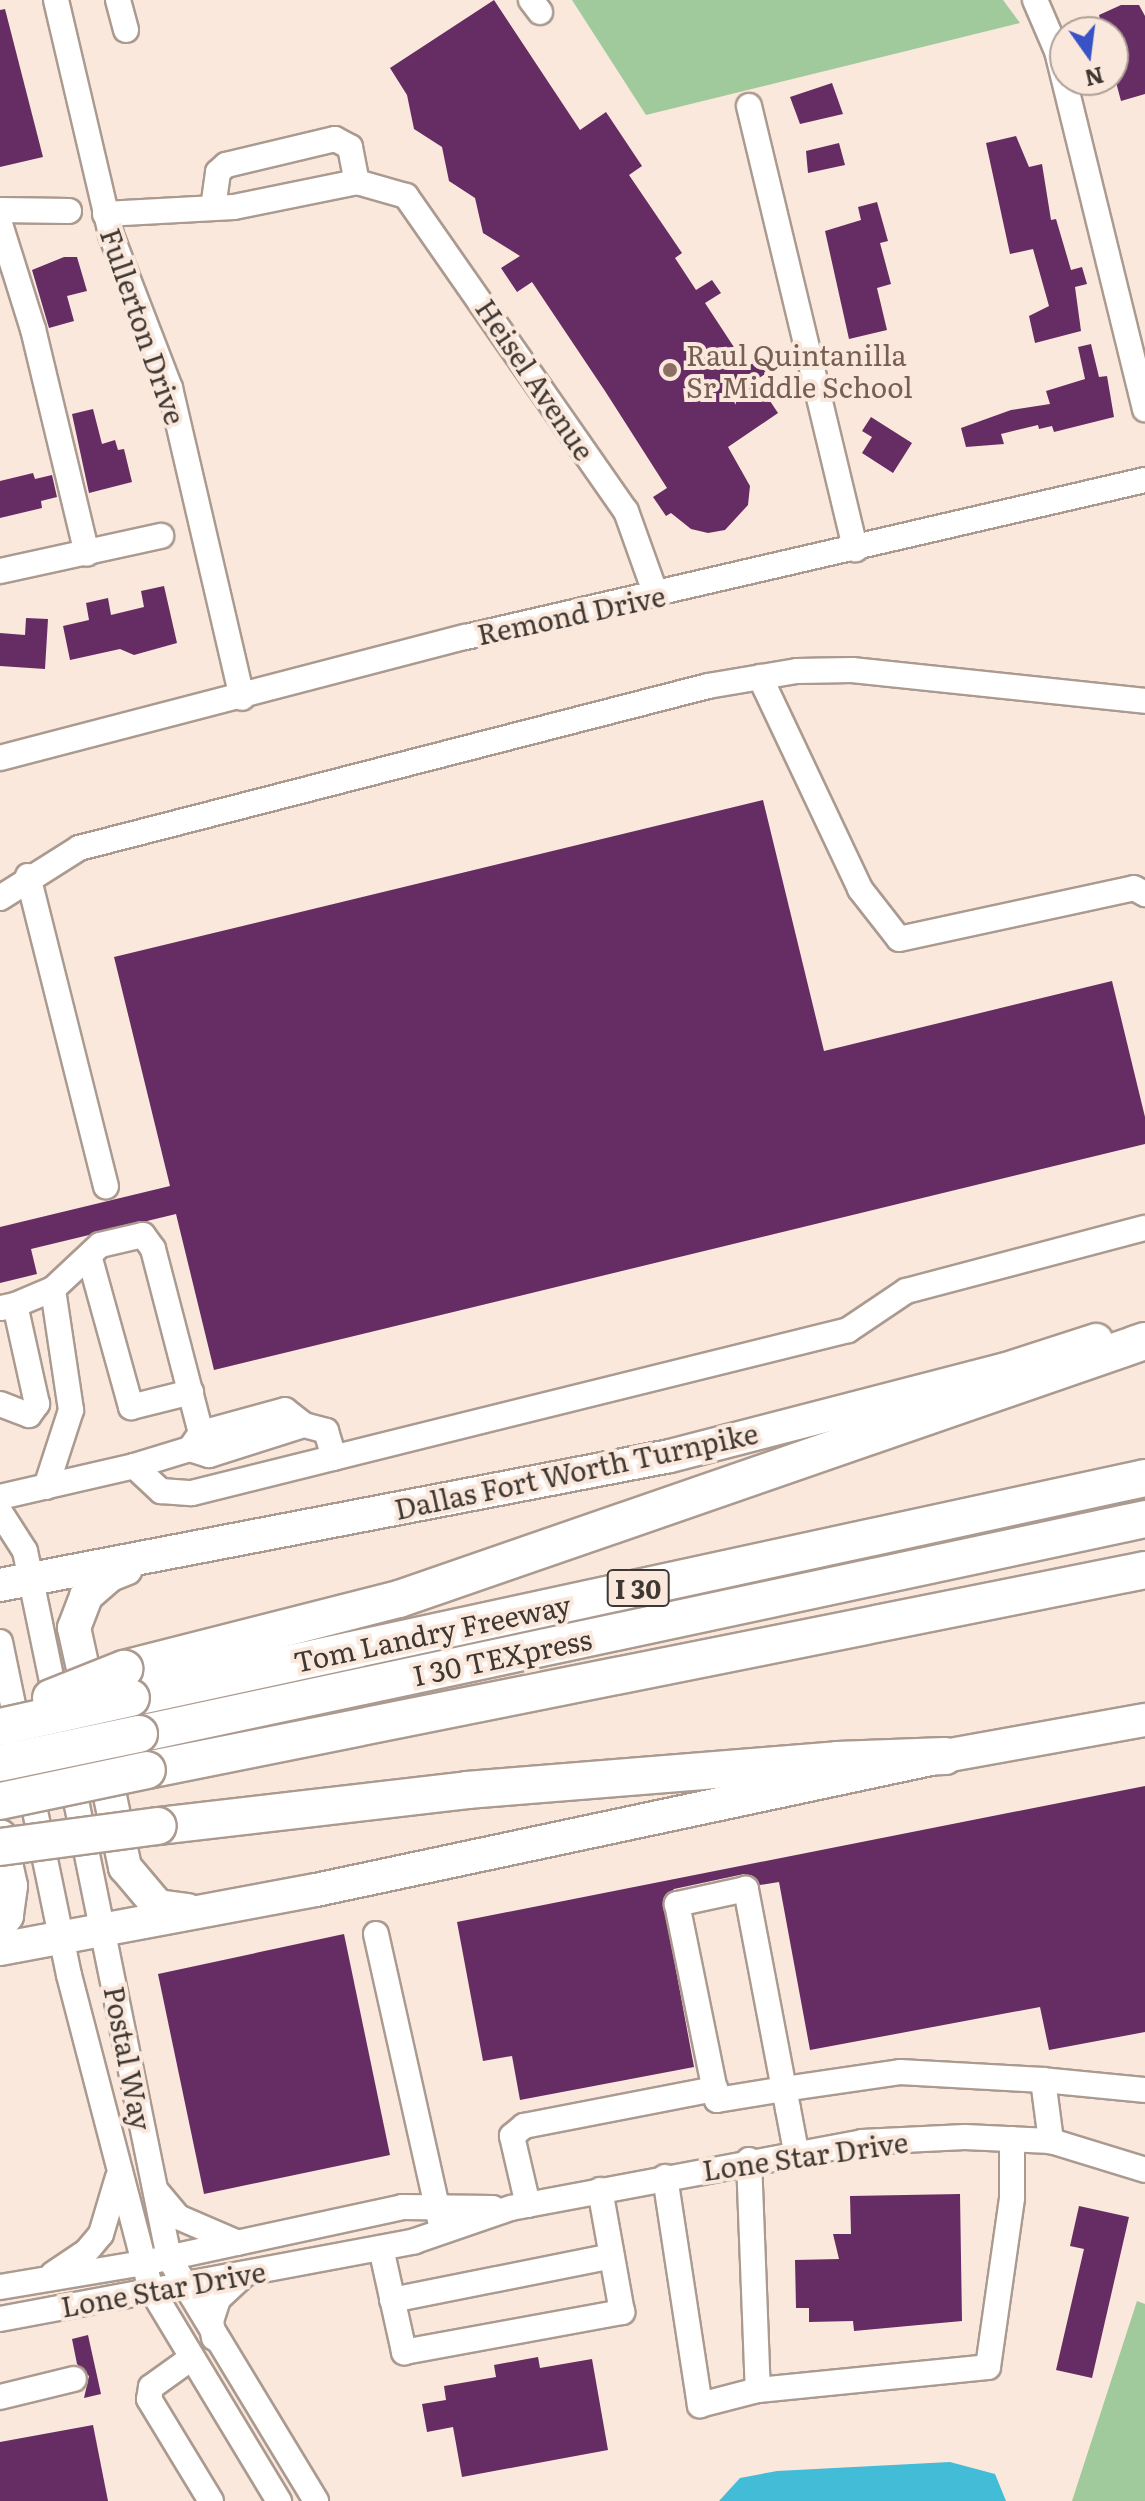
<!DOCTYPE html>
<html>
<head>
<meta charset="utf-8">
<style>
	body { margin:0 }
	#map { position:relative; width:1145px; height:2501px; overflow:hidden; background:#fae8dc; font-family:Literata,serif }
	div>[style] { position:absolute }
	[style*='--x'] { left:calc(var(--x)*1px); top:calc(var(--y)*1px); width:calc(var(--w)*1px); rotate:calc(var(--a)*1deg) }
	.green>* { inset:0; background:#a0ca9b }
	.water>* { inset:0; background:#43bcd8 }
	.building>* { inset:0; background:#662d64 }
	.roads { filter:drop-shadow(2px 0 #ab9a8f) drop-shadow(-2px 0 #ab9a8f) drop-shadow(0 2px #ab9a8f) drop-shadow(0 -2px #ab9a8f) }
	.minor>* { height:24px; margin:-12px; padding:0 12px; transform-origin:12px; border-radius:12px; background:#fff }
	.major>* { height:32px; margin:-16px; padding:0 16px; transform-origin:16px; border-radius:16px; background:#fff }
	.highway>* { height:36px; margin:-18px; padding:0 18px; transform-origin:18px; border-radius:18px; background:#fff }
	.bridges { filter:drop-shadow(2px 0 #ab9a8f) drop-shadow(-2px 0 #ab9a8f) drop-shadow(0 2px #ab9a8f) drop-shadow(0 -2px #ab9a8f) }
	.highway-bridge>* { height:36px; margin:-18px; padding:0 18px; transform-origin:18px; border-radius:18px; background:#fff }
	.dots>* { width:22px; height:22px; translate:-50% -50%; box-sizing:border-box; border:4px solid #fae8dc; border-radius:50% }
	span { translate:-50% -50%; white-space:nowrap; text-align:center; line-height:1.15; -webkit-text-stroke:8px #fae8dc; paint-order:stroke }
	.shield-label span { padding:2px 6px; background:#fae8dc; border:2px solid; border-radius:6px; -webkit-text-stroke-width:0 }
	.shield-label { font-size:26px; color:#3e3732; font-weight:700 }
	.street-label { font-size:28px; color:#3e3732 }
	.education-label { font-size:28px; color:#785e54 }
	.left { translate:0 -50%; text-align:left }
	.north { position:absolute; left:1049px; top:16px; width:80px; height:80px; box-sizing:border-box; background:#fae8dc; border:2px solid #afa198; border-radius:50%; rotate:166deg; font-size:22px; font-weight:700; line-height:32px; text-align:center; color:#3e3732 }
	.north::after { content:''; display:block; margin:auto; width:28px; height:36px; background:#3952c5; clip-path:polygon(50% 0,100% 100%,50% 72%,0 100%) }
</style>
</head>
<body>
<div id="map">
	<div class="green">
		<i style="clip-path:polygon(572px 0,1003px 0,1020px 23px,646px 115px)"></i>
		<i style="clip-path:polygon(1137px 2301px,1145px 2304px,1145px 2501px,1072px 2501px)"></i>
	</div>
	<div class="water">
		<i style="clip-path:polygon(950px 2462px,995px 2474px,1006px 2501px,719px 2501px,740px 2478px,777px 2471px)"></i>
	</div>
	<div class="building">
		<i style="clip-path:polygon(494px 0,580px 130px,606px 112px,642px 166px,629px 175px,682px 253px,675px 258px,696px 290px,712px 280px,721px 293px,705px 303px,747px 367px,764px 356px,773px 369px,756px 380px,778px 413px,728px 447px,750px 486px,748px 505px,725px 530px,708px 533px,691px 529px,671px 513px,666px 516px,653px 497px,667px 488px,605px 391px,532px 282px,517px 292px,501px 268px,520px 256px,483px 233px,475px 198px,449px 181px,442px 147px,414px 129px,407px 95px,390px 68px)"></i>
		<i style="clip-path:polygon(1121px 5px,1139px 5px,1145px 16px,1145px 94px,1121px 101px,1113px 71px,1113px 32px,1103px 32px,1099px 15px)"></i>
		<i style="clip-path:polygon(5px 9px,43px 157px,0 167px,0 10px)"></i>
		<i style="clip-path:polygon(832px 83px,843px 114px,800px 124px,790px 97px)"></i>
		<i style="clip-path:polygon(1016px 136px,1029px 167px,1042px 164px,1051px 220px,1056px 219px,1071px 270px,1082px 267px,1087px 284px,1075px 287px,1081px 331px,1035px 343px,1029px 316px,1049px 306px,1033px 249px,1010px 254px,986px 143px)"></i>
		<i style="clip-path:polygon(839px 143px,845px 165px,808px 173px,806px 151px)"></i>
		<i style="clip-path:polygon(877px 202px,888px 241px,880px 243px,891px 284px,877px 288px,887px 330px,849px 339px,825px 231px,861px 220px,858px 207px)"></i>
		<i style="clip-path:polygon(64px 257px,77px 257px,87px 291px,67px 296px,74px 321px,49px 328px,32px 270px)"></i>
		<i style="clip-path:polygon(1091px 344px,1099px 377px,1107px 376px,1114px 417px,1054px 432px,1052px 426px,1039px 429px,1038px 425px,1001px 434px,1004px 444px,966px 447px,961px 428px,1011px 410px,1050px 404px,1046px 391px,1085px 379px,1078px 347px)"></i>
		<i style="clip-path:polygon(93px 409px,102px 444px,115px 440px,118px 450px,124px 449px,132px 482px,89px 493px,72px 414px)"></i>
		<i style="clip-path:polygon(871px 417px,912px 443px,893px 473px,862px 453px,872px 437px,862px 431px)"></i>
		<i style="clip-path:polygon(33px 473px,35px 479px,52px 475px,57px 497px,41px 501px,42px 508px,0 518px,0 481px)"></i>
		<i style="clip-path:polygon(164px 586px,177px 643px,134px 655px,120px 649px,70px 660px,63px 626px,89px 620px,86px 603px,108px 598px,111px 615px,144px 607px,141px 591px)"></i>
		<i style="clip-path:polygon(26px 618px,48px 619px,45px 669px,0 666px,0 633px,25px 635px)"></i>
		<i style="clip-path:polygon(763px 800px,824px 1051px,1112px 981px,1145px 1117px,1145px 1144px,214px 1370px,176px 1214px,31px 1249px,37px 1274px,0 1283px,0 1227px,170px 1186px,114px 957px)"></i>
		<i style="clip-path:polygon(1145px 1786px,1145px 2032px,1049px 2050px,1040px 2007px,810px 2050px,779px 1882px,760px 1885px,744px 1874px,674px 1889px,663px 1900px,694px 2067px,520px 2100px,512px 2056px,483px 2061px,457px 1922px)"></i>
		<i style="clip-path:polygon(344px 1934px,390px 2155px,204px 2194px,158px 1974px)"></i>
		<i style="clip-path:polygon(960px 2194px,962px 2321px,854px 2331px,853px 2321px,809px 2322px,809px 2308px,796px 2308px,795px 2260px,839px 2259px,833px 2234px,851px 2234px,850px 2196px)"></i>
		<i style="clip-path:polygon(1079px 2206px,1129px 2217px,1092px 2378px,1056px 2370px,1084px 2249px,1070px 2246px)"></i>
		<i style="clip-path:polygon(88px 2335px,101px 2394px,84px 2398px,89px 2376px,77px 2364px,72px 2339px)"></i>
		<i style="clip-path:polygon(538px 2357px,540px 2368px,592px 2359px,608px 2450px,462px 2477px,453px 2427px,427px 2432px,422px 2404px,446px 2400px,444px 2386px,496px 2377px,494px 2365px)"></i>
		<i style="clip-path:polygon(93px 2425px,108px 2501px,0 2501px,0 2442px)"></i>
	</div>
	<div class="roads">
		<div class="minor">
			<i style="--x:56;--y:0;--w:241;--a:76.8"></i>
			<i style="--x:111;--y:235;--w:164;--a:68.9"></i>
			<i style="--x:170;--y:388;--w:318;--a:76.9"></i>
			<i style="--x:118;--y:0;--w:31;--a:75"></i>
			<i style="--x:531;--y:0;--w:15;--a:53"></i>
			<i style="--x:1035;--y:0;--w:56;--a:66.7"></i>
			<i style="--x:1057;--y:51;--w:369;--a:76.2"></i>
			<i style="--x:749;--y:106;--w:456;--a:76.5"></i>
			<i style="--x:213;--y:208;--w:36;--a:-82"></i>
			<i style="--x:218;--y:172;--w:11;--a:-41"></i>
			<i style="--x:226;--y:165;--w:112;--a:-13.4"></i>
			<i style="--x:335;--y:139;--w:17;--a:28"></i>
			<i style="--x:350;--y:147;--w:36;--a:79"></i>
			<i style="--x:0;--y:210;--w:69;--a:0.8"></i>
			<i style="--x:105;--y:214;--w:129;--a:-3.1"></i>
			<i style="--x:234;--y:207;--w:126;--a:-11.5"></i>
			<i style="--x:357;--y:182;--w:51;--a:15.9"></i>
			<i style="--x:406;--y:196;--w:384;--a:55.1"></i>
			<i style="--x:626;--y:511;--w:89;--a:70.3"></i>
			<i style="--x:0;--y:224;--w:110;--a:72.6"></i>
			<i style="--x:33;--y:329;--w:231;--a:76.5"></i>
			<i style="--x:0;--y:571;--w:165;--a:-12.3"></i>
			<i style="--x:760;--y:677;--w:234;--a:64.7"></i>
			<i style="--x:860;--y:889;--w:63;--a:52"></i>
			<i style="--x:899;--y:939;--w:240;--a:-12.2"></i>
			<i style="--x:1134;--y:888;--w:13;--a:29"></i>
			<i style="--x:0;--y:758;--w:481;--a:-14.6"></i>
			<i style="--x:466;--y:637;--w:697;--a:-13.02"></i>
			<i style="--x:28;--y:876;--w:320;--a:75.9"></i>
			<i style="--x:0;--y:898;--w:93;--a:-32.3"></i>
			<i style="--x:79;--y:848;--w:650;--a:-14.44"></i>
			<i style="--x:708;--y:686;--w:90;--a:-9.6"></i>
			<i style="--x:797;--y:671;--w:55;--a:-1"></i>
			<i style="--x:852;--y:670;--w:295;--a:6"></i>
			<i style="--x:90;--y:1259;--w:154;--a:74.5"></i>
			<i style="--x:131;--y:1407;--w:62;--a:-14"></i>
			<i style="--x:15;--y:1305;--w:41;--a:-22.8"></i>
			<i style="--x:53;--y:1289;--w:64;--a:-43.1"></i>
			<i style="--x:100;--y:1245;--w:44;--a:-13.1"></i>
			<i style="--x:143;--y:1235;--w:17;--a:54"></i>
			<i style="--x:153;--y:1249;--w:190;--a:75.4"></i>
			<i style="--x:0;--y:1404;--w:31;--a:21"></i>
			<i style="--x:29;--y:1415;--w:14;--a:-54"></i>
			<i style="--x:37;--y:1404;--w:101;--a:-102.5"></i>
			<i style="--x:15;--y:1305;--w:14;--a:168"></i>
			<i style="--x:304;--y:1425;--w:23;--a:15"></i>
			<i style="--x:326;--y:1431;--w:28;--a:73"></i>
			<i style="--x:134;--y:1466;--w:59;--a:-16.9"></i>
			<i style="--x:190;--y:1449;--w:20;--a:18"></i>
			<i style="--x:209;--y:1455;--w:100;--a:-17.5"></i>
			<i style="--x:304;--y:1425;--w:24;--a:-142"></i>
			<i style="--x:285;--y:1410;--w:87;--a:164.7"></i>
			<i style="--x:201;--y:1433;--w:19;--a:125"></i>
			<i style="--x:46;--y:1487;--w:81;--a:-72"></i>
			<i style="--x:71;--y:1410;--w:122;--a:-98.5"></i>
			<i style="--x:0;--y:1497;--w:138;--a:-13"></i>
			<i style="--x:134;--y:1466;--w:37;--a:43"></i>
			<i style="--x:161;--y:1491;--w:31;--a:4"></i>
			<i style="--x:192;--y:1493;--w:676;--a:-13.95"></i>
			<i style="--x:848;--y:1330;--w:70;--a:-33.9"></i>
			<i style="--x:906;--y:1291;--w:247;--a:-14.8"></i>
			<i style="--x:0;--y:1512;--w:46;--a:57.3"></i>
			<i style="--x:25;--y:1551;--w:163;--a:78.3"></i>
			<i style="--x:0;--y:1642;--w:340;--a:78.3"></i>
			<i style="--x:69;--y:1975;--w:325;--a:75.4"></i>
			<i style="--x:151;--y:2289;--w:248;--a:58.9"></i>
			<i style="--x:70;--y:1771;--w:497;--a:78.5"></i>
			<i style="--x:169;--y:2258;--w:284;--a:58.8"></i>
			<i style="--x:376;--y:1934;--w:294;--a:77.4"></i>
			<i style="--x:1043;--y:2080;--w:102;--a:5.6"></i>
			<i style="--x:796;--y:2151;--w:43;--a:-100.8"></i>
			<i style="--x:788;--y:2109;--w:20;--a:-101"></i>
			<i style="--x:784;--y:2089;--w:204;--a:-100.8"></i>
			<i style="--x:746;--y:1889;--w:71;--a:167.7"></i>
			<i style="--x:677;--y:1904;--w:200;--a:78.5"></i>
			<i style="--x:717;--y:2100;--w:68;--a:-9.3"></i>
			<i style="--x:784;--y:2089;--w:117;--a:-8.3"></i>
			<i style="--x:900;--y:2072;--w:143;--a:3.2"></i>
			<i style="--x:1043;--y:2080;--w:62;--a:82.5"></i>
			<i style="--x:749;--y:2160;--w:230;--a:87.8"></i>
			<i style="--x:758;--y:2390;--w:231;--a:-5.7"></i>
			<i style="--x:988;--y:2367;--w:171;--a:-81.9"></i>
			<i style="--x:1012;--y:2198;--w:59;--a:-90"></i>
			<i style="--x:665;--y:2177;--w:231;--a:81.3"></i>
			<i style="--x:700;--y:2405;--w:60;--a:-14.5"></i>
			<i style="--x:158;--y:2193;--w:31;--a:50"></i>
			<i style="--x:178;--y:2217;--w:65;--a:23.4"></i>
			<i style="--x:528;--y:2205;--w:71;--a:-103.1"></i>
			<i style="--x:512;--y:2136;--w:16;--a:-40"></i>
			<i style="--x:524;--y:2126;--w:195;--a:-11"></i>
			<i style="--x:381;--y:2248;--w:107;--a:77.5"></i>
			<i style="--x:404;--y:2352;--w:222;--a:-10.4"></i>
			<i style="--x:622;--y:2312;--w:124;--a:-100.2"></i>
			<i style="--x:53;--y:2274;--w:40;--a:-34"></i>
			<i style="--x:86;--y:2252;--w:23;--a:-50"></i>
			<i style="--x:101;--y:2234;--w:59;--a:-73.4"></i>
			<i style="--x:0;--y:2287;--w:146;--a:-9.5"></i>
			<i style="--x:144;--y:2263;--w:264;--a:-12.2"></i>
			<i style="--x:402;--y:2207;--w:91;--a:0.6"></i>
			<i style="--x:392;--y:2300;--w:224;--a:-11.3"></i>
			<i style="--x:0;--y:2319;--w:422;--a:-10.6"></i>
			<i style="--x:415;--y:2241;--w:102;--a:-19"></i>
			<i style="--x:511;--y:2208;--w:357;--a:-10.6"></i>
			<i style="--x:862;--y:2142;--w:103;--a:-2.8"></i>
			<i style="--x:965;--y:2137;--w:86;--a:2.7"></i>
			<i style="--x:1051;--y:2141;--w:98;--a:17.1"></i>
			<i style="--x:214;--y:2338;--w:17;--a:-100"></i>
			<i style="--x:211;--y:2321;--w:23;--a:-72"></i>
			<i style="--x:218;--y:2299;--w:37;--a:-43"></i>
			<i style="--x:190;--y:2359;--w:48;--a:144.3"></i>
			<i style="--x:151;--y:2387;--w:12;--a:99"></i>
			<i style="--x:149;--y:2399;--w:119;--a:58.7"></i>
			<i style="--x:0;--y:2397;--w:76;--a:-13.7"></i>
		</div>
		<div class="major">
			<i style="--x:0;--y:1585;--w:682;--a:-10.9"></i>
			<i style="--x:670;--y:1456;--w:344;--a:-14.5"></i>
			<i style="--x:1003;--y:1370;--w:98;--a:-17.9"></i>
			<i style="--x:92;--y:1709;--w:83;--a:-102.5"></i>
			<i style="--x:74;--y:1628;--w:34;--a:-69"></i>
			<i style="--x:86;--y:1596;--w:32;--a:-41"></i>
			<i style="--x:110;--y:1575;--w:17;--a:-21"></i>
			<i style="--x:101;--y:1754;--w:116;--a:78"></i>
			<i style="--x:125;--y:1867;--w:51;--a:49.8"></i>
			<i style="--x:158;--y:1906;--w:30;--a:8"></i>
			<i style="--x:0;--y:1836;--w:51;--a:77.6"></i>
			<i style="--x:11;--y:1886;--w:30;--a:98"></i>
			<i style="--x:7;--y:1916;--w:11;--a:128"></i>
			<i style="--x:0;--y:1949;--w:321;--a:-10.6"></i>
			<i style="--x:316;--y:1890;--w:643;--a:-12.03"></i>
			<i style="--x:945;--y:1756;--w:203;--a:-10.2"></i>
		</div>
		<div class="highway">
			<i style="--x:124;--y:1669;--w:284;--a:-14.3"></i>
			<i style="--x:399;--y:1599;--w:789;--a:-19.08"></i>
			<i style="--x:131;--y:1698;--w:1038;--a:-12.24"></i>
			<i style="--x:139;--y:1734;--w:1029;--a:-12.06"></i>
			<i style="--x:147;--y:1770;--w:1018;--a:-11.33"></i>
			<i style="--x:158;--y:1826;--w:311;--a:-6.6"></i>
			<i style="--x:467;--y:1790;--w:371;--a:-4.6"></i>
			<i style="--x:837;--y:1760;--w:108;--a:-2.1"></i>
		</div>
	</div>
	<div class="bridges">
		<div class="highway-bridge">
			<i style="--x:51;--y:1698;--w:79;--a:-21.7"></i>
			<i style="--x:0;--y:1727;--w:134;--a:-12.5"></i>
			<i style="--x:0;--y:1763;--w:142;--a:-11.8"></i>
			<i style="--x:0;--y:1801;--w:150;--a:-11.9"></i>
			<i style="--x:0;--y:1847;--w:159;--a:-7.6"></i>
		</div>
	</div>
	<div class="dots">
		<i style="left:670px;top:370px;background:#8d6e63"></i>
	</div>
	<div class="shield-label">
		<span style="left:638px;top:1588px">I 30</span>
	</div>
	<div class="street-label">
		<span style="left:144px;top:326px;rotate:71deg">Fullerton Drive</span>
		<span style="left:536px;top:379px;rotate:56deg">Heisel Avenue</span>
		<span style="left:571px;top:614px;rotate:-12deg">Remond Drive</span>
		<span style="left:576px;top:1470px;rotate:-12deg">Dallas Fort Worth Turnpike</span>
		<span style="left:432px;top:1632px;rotate:-12deg">Tom Landry Freeway</span>
		<span style="left:502px;top:1656px;rotate:-12deg">I 30 TEXpress</span>
		<span style="left:129px;top:2058px;rotate:79deg">Postal Way</span>
		<span style="left:805px;top:2155px;rotate:-8deg">Lone Star Drive</span>
		<span style="left:163px;top:2288px;rotate:-10deg">Lone Star Drive</span>
	</div>
	<div class="education-label">
		<span class="left" style="left:686px;top:370px">Raul Quintanilla<br>Sr Middle School</span>
	</div>
	<div class="north">N</div>
</div>
</body>
</html>
